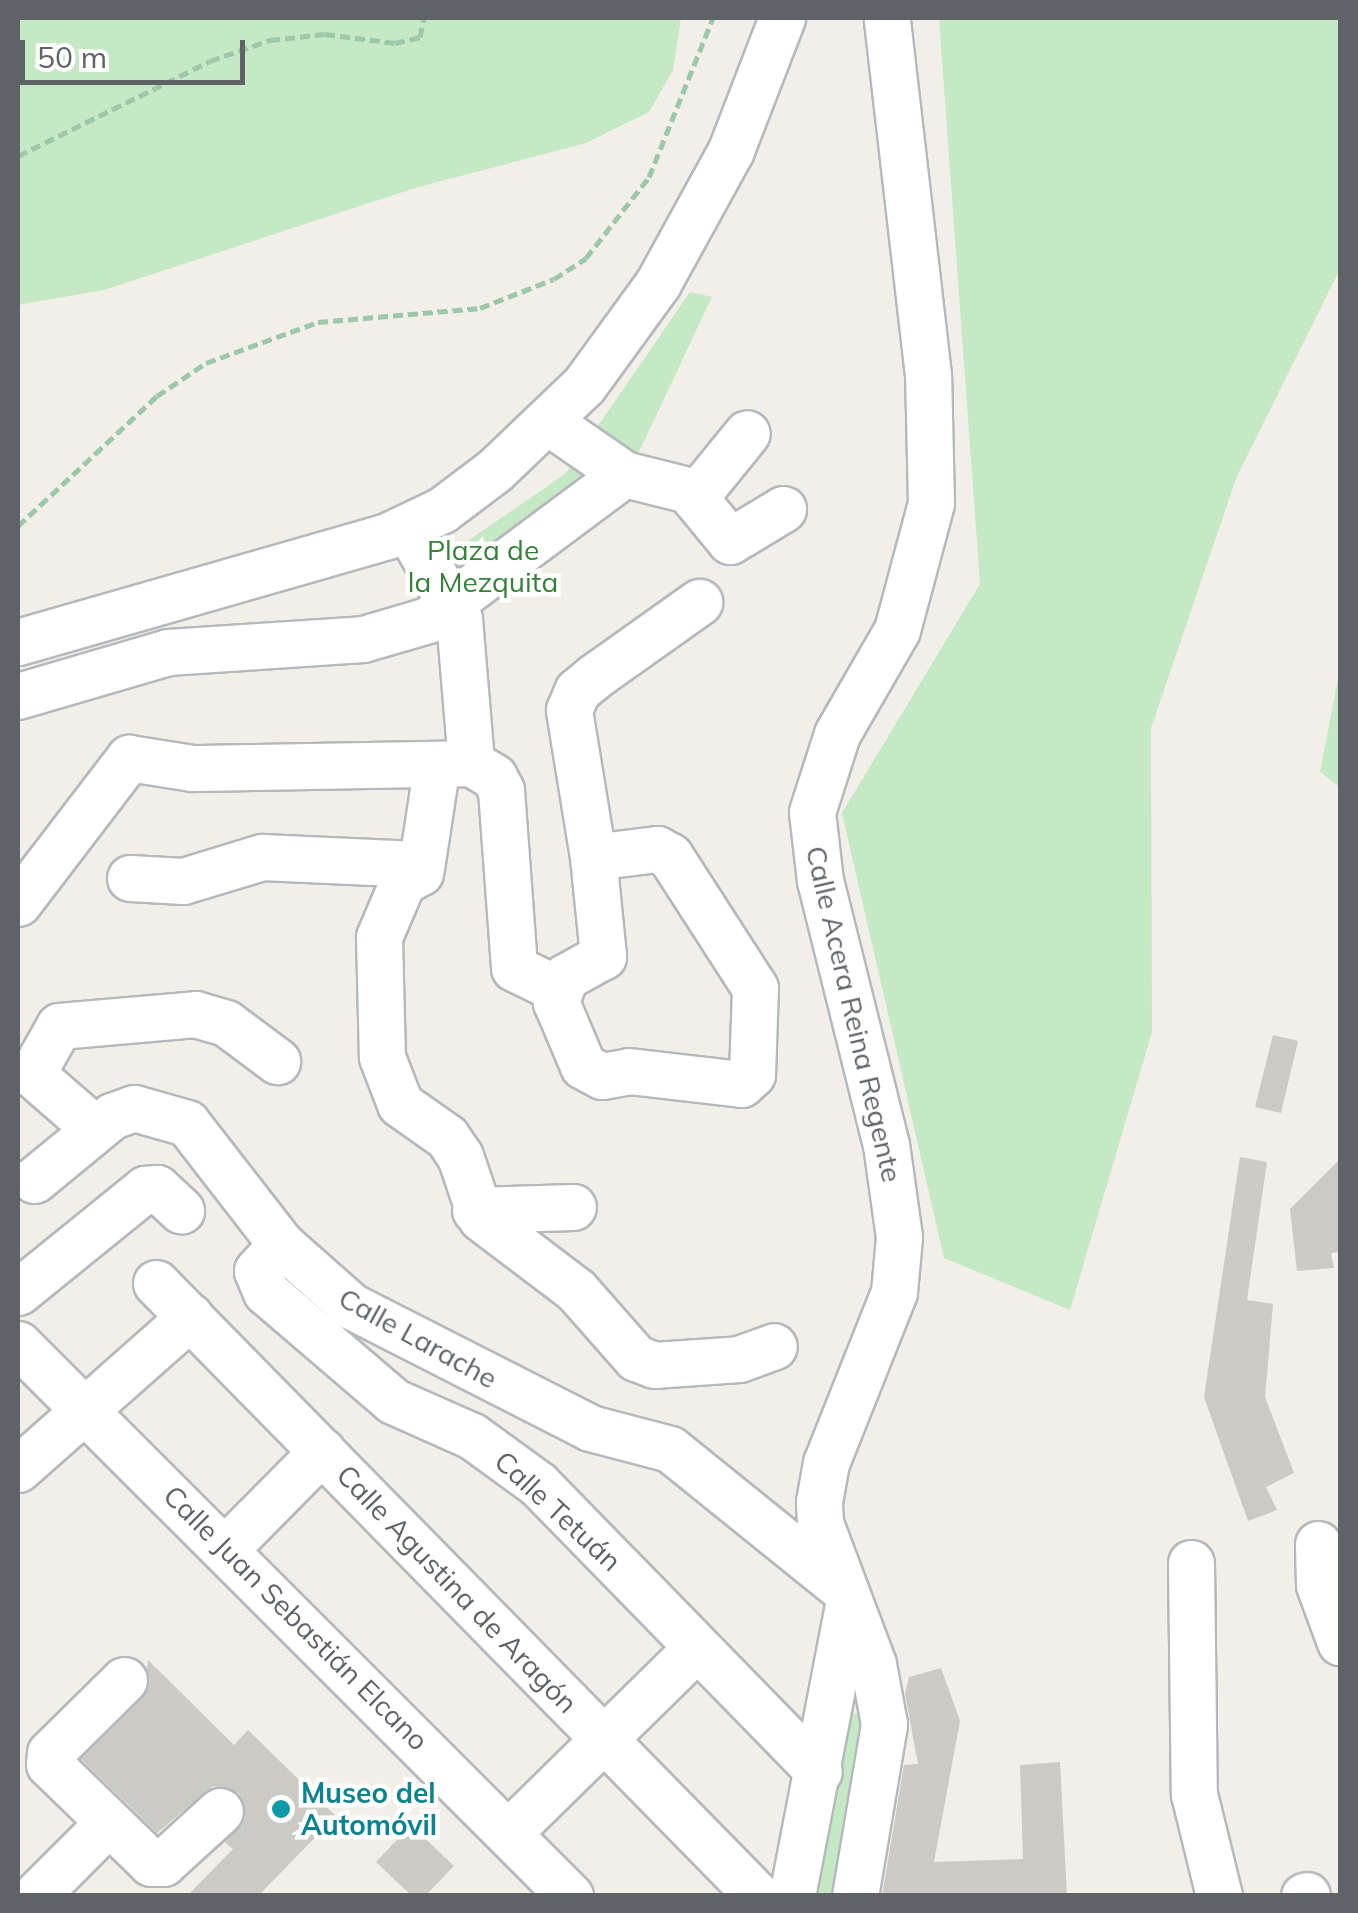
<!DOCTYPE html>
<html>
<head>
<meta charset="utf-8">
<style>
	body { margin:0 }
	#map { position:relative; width:1358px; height:1913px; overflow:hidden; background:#f1efe8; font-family:Mulish,sans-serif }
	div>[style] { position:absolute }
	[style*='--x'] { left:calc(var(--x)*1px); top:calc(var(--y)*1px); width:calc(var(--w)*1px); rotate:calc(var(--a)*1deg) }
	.green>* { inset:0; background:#c5e8c5 }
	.building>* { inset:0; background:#cccac5 }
	.path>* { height:5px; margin-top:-2.5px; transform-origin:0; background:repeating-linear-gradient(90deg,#9cc7a9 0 10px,transparent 0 15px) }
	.roads { filter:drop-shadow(2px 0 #b5b8bc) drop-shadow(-2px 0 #b5b8bc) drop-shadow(0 2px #b5b8bc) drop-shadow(0 -2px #b5b8bc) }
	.minor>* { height:45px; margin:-22.5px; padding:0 22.5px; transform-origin:22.5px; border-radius:22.5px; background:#fff }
	.dots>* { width:28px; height:28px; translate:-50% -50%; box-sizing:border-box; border:5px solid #fff; border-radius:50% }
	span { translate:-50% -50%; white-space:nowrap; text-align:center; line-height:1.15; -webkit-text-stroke:9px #fff; paint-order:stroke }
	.park-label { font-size:28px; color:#348238 }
	.street-label { font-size:28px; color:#5f6368 }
	.culture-label { font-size:28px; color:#0d838f; font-weight:700 }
	.left { translate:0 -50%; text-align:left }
	.frame { position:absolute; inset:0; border:20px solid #5f6368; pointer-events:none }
	.scale { position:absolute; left:20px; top:40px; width:225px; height:45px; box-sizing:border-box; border:5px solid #5f6368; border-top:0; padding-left:12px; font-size:30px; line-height:35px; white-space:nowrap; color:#5f6368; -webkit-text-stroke:8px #fff; paint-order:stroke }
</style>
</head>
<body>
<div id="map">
	<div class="green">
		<i style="clip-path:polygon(18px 18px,681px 18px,673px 70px,649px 112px,586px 143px,415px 188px,104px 290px,18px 305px)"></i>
		<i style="clip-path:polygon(939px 18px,1340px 18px,1340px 269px,1237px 476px,1151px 728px,1152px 1032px,1070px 1310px,944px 1258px,842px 813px,980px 584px)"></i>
		<i style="clip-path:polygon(690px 292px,712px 297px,620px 492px,477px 613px,443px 558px,565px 474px)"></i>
		<i style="clip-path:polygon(1340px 669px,1340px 787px,1320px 772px)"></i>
		<i style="clip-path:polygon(853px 1713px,867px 1718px,837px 1895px,806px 1896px,844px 1723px)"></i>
	</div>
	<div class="building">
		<i style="clip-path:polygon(1273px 1035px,1298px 1041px,1281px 1113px,1255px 1107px)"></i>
		<i style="clip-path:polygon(1240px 1157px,1267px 1162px,1247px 1300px,1273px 1304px,1265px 1397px,1294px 1473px,1266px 1487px,1277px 1510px,1248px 1521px,1204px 1397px)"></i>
		<i style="clip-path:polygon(1340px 1159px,1340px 1252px,1331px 1253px,1334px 1268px,1297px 1271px,1290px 1209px)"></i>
		<i style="clip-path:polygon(148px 1660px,234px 1745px,248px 1730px,336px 1816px,258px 1896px,187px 1896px,233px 1849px,225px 1842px,245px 1818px,239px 1793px,213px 1786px,157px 1833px,81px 1759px,143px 1698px)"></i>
		<i style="clip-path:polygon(941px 1668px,960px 1721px,934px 1862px,1023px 1859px,1020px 1765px,1060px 1762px,1067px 1896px,882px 1896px,904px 1765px,918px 1764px,905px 1694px,909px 1677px)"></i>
		<i style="clip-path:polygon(411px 1825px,454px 1866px,425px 1896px,412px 1896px,376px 1862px)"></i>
	</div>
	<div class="path">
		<i style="--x:18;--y:156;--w:214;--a:-26.3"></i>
		<i style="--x:210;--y:61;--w:64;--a:-19.3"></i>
		<i style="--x:270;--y:40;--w:55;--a:-6.2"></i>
		<i style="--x:325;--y:34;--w:71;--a:7.3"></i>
		<i style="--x:395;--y:43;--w:26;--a:-13"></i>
		<i style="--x:420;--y:37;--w:19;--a:-78"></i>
		<i style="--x:18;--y:526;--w:190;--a:-43.1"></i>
		<i style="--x:157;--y:396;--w:59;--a:-34"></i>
		<i style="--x:206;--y:363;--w:119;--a:-20.1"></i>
		<i style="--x:318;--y:322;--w:163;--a:-4.9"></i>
		<i style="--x:480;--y:308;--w:79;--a:-21.4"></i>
		<i style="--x:554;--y:279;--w:38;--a:-33"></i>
		<i style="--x:586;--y:258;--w:103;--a:-52.1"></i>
		<i style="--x:649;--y:177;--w:171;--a:-68.1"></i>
	</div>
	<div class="roads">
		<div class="minor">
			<i style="--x:550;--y:423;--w:90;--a:34.6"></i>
			<i style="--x:624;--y:474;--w:66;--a:14"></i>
			<i style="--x:688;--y:490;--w:66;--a:50.5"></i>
			<i style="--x:730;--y:541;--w:62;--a:-31.1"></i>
			<i style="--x:695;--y:497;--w:82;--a:-50.9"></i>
			<i style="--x:407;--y:527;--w:106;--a:60.5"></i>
			<i style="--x:459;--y:619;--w:144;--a:85.2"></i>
			<i style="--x:471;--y:763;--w:27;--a:31"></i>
			<i style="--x:494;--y:777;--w:15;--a:62"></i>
			<i style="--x:501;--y:790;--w:178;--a:85.8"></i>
			<i style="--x:514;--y:968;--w:48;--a:26"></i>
			<i style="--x:18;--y:642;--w:384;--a:-16"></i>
			<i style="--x:387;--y:536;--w:61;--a:-25.3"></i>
			<i style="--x:442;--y:510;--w:66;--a:-37"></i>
			<i style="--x:495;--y:470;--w:123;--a:-43.7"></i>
			<i style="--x:584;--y:385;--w:126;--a:-54"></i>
			<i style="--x:658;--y:283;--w:152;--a:-61.2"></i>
			<i style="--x:731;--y:150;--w:142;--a:-68.9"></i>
			<i style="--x:18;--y:696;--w:156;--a:-16.3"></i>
			<i style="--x:168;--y:652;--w:195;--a:-3.8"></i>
			<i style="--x:363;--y:639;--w:68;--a:-16.3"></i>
			<i style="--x:428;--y:620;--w:244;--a:-36.7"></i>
			<i style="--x:593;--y:857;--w:100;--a:84.2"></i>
			<i style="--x:603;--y:956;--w:43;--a:151.1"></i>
			<i style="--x:565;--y:977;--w:27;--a:110"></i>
			<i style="--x:556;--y:1002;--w:69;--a:67.1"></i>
			<i style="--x:583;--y:1066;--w:21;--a:28"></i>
			<i style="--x:602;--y:1076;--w:27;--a:-10"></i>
			<i style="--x:629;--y:1071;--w:113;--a:6.6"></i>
			<i style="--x:741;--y:1084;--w:15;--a:-42"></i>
			<i style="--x:752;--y:1074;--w:86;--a:-88"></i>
			<i style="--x:755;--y:988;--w:157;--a:-122.8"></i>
			<i style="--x:670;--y:856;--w:15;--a:-152"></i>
			<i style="--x:657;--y:849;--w:64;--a:172.9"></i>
			<i style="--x:593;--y:857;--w:149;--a:-99.3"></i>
			<i style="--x:569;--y:710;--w:21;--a:-67"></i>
			<i style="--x:577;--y:691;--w:23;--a:-40"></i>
			<i style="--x:595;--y:676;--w:128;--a:-35.4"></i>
			<i style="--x:421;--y:868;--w:105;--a:-81.3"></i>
			<i style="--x:130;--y:878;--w:53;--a:3.2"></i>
			<i style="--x:183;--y:881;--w:83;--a:-16.9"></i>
			<i style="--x:262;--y:857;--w:155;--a:2.6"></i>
			<i style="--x:417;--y:864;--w:9;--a:69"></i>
			<i style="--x:420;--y:872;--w:21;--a:149"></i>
			<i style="--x:402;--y:883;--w:59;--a:113.1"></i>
			<i style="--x:379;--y:937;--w:120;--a:88.6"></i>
			<i style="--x:382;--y:1057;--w:50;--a:69"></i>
			<i style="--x:400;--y:1104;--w:57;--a:35.1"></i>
			<i style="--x:447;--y:1137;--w:23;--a:56"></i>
			<i style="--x:460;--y:1156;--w:65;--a:71.3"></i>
			<i style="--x:481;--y:1218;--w:119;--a:37.2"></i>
			<i style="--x:576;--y:1290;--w:91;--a:48.6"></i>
			<i style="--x:636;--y:1358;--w:19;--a:21"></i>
			<i style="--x:654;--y:1365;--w:85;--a:-4"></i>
			<i style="--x:739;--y:1359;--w:37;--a:-20"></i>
			<i style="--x:18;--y:903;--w:183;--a:-52.6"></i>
			<i style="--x:129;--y:758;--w:64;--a:9"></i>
			<i style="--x:192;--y:768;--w:279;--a:-1"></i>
			<i style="--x:94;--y:1128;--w:82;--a:-138.9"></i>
			<i style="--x:32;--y:1074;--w:55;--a:-60.6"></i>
			<i style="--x:59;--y:1026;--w:137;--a:-5"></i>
			<i style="--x:195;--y:1014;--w:32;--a:16"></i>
			<i style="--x:226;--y:1023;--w:64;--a:36.7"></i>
			<i style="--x:34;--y:1180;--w:101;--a:-39.4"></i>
			<i style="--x:112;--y:1116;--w:23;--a:-20"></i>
			<i style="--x:134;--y:1108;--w:55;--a:15.8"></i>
			<i style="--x:187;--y:1123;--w:153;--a:52.2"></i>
			<i style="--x:281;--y:1244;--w:94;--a:41.5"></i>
			<i style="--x:351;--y:1306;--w:268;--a:27"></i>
			<i style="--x:590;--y:1428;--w:83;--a:14.7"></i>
			<i style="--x:670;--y:1449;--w:221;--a:38.9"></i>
			<i style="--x:475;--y:1210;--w:98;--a:-1.8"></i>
			<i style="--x:281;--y:1244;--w:36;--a:132"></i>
			<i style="--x:257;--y:1271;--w:23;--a:67"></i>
			<i style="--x:266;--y:1292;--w:167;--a:40.6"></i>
			<i style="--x:393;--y:1401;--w:86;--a:23.9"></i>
			<i style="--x:472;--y:1436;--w:82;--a:36"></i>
			<i style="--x:538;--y:1484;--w:402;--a:45.7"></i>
			<i style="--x:156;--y:1283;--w:859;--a:45.52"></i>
			<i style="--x:18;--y:1292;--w:164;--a:-39"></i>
			<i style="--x:145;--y:1189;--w:12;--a:-5"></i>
			<i style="--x:157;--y:1188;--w:33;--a:43"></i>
			<i style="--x:18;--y:1344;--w:781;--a:45"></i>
			<i style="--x:18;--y:1469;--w:230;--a:-41.5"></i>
			<i style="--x:1318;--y:1544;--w:41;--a:88.6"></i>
			<i style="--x:1319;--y:1585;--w:61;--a:69.8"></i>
			<i style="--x:227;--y:1547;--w:135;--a:-45.3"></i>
			<i style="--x:1191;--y:1563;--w:231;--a:89.3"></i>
			<i style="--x:1194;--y:1794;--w:105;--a:76.2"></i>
			<i style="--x:124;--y:1680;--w:104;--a:135.4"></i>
			<i style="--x:50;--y:1753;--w:11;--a:95"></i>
			<i style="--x:49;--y:1764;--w:142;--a:44.1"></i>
			<i style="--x:151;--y:1863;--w:12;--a:0"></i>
			<i style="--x:163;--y:1863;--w:77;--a:-42.4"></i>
			<i style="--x:509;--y:1832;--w:262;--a:-44.5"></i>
			<i style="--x:35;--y:1896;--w:102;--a:-45"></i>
			<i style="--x:792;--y:1896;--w:295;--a:-79.1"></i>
			<i style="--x:855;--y:1896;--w:174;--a:-80.4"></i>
			<i style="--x:884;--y:1724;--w:61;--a:-100.4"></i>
			<i style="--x:873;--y:1664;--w:151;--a:-110.6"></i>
			<i style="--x:820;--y:1523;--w:21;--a:-93"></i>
			<i style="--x:819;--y:1502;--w:40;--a:-80"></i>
			<i style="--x:826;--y:1463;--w:184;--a:-68.3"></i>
			<i style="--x:894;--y:1292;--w:55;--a:-84.8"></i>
			<i style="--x:899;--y:1237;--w:93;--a:-98"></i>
			<i style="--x:886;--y:1145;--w:272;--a:-104"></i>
			<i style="--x:820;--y:881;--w:69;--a:-96.6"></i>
			<i style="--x:812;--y:812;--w:82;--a:-72.2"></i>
			<i style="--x:837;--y:734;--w:120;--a:-60"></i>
			<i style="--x:897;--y:630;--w:131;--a:-75"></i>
			<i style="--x:931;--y:503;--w:128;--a:-91.3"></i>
			<i style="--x:928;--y:375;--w:359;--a:-96.6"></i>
			<i style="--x:1304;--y:1896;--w:3;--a:-18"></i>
		</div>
	</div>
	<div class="dots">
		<i style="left:281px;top:1809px;background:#0f9aa8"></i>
	</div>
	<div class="park-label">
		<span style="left:483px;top:566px">Plaza de<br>la Mezquita</span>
	</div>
	<div class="street-label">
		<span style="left:854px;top:1014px;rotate:77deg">Calle Acera Reina Regente</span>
		<span style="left:418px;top:1338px;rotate:29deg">Calle Larache</span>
		<span style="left:558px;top:1511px;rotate:43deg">Calle Tetuán</span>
		<span style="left:457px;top:1589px;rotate:46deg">Calle Agustina de Aragón</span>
		<span style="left:296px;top:1618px;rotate:45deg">Calle Juan Sebastián Elcano</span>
	</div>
	<div class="culture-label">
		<span class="left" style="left:301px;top:1809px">Museo del<br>Automóvil</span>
	</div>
	<div class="frame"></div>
	<div class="scale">50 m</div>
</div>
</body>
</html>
